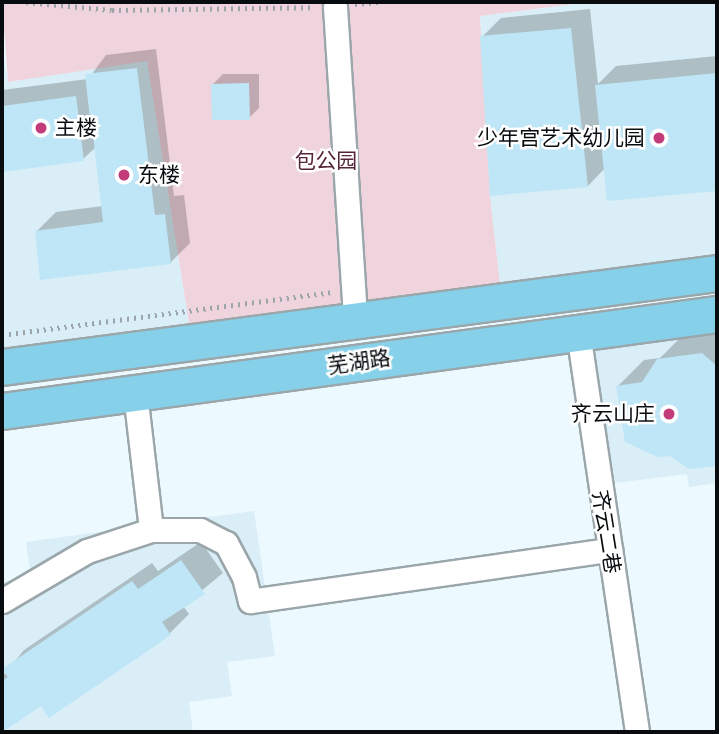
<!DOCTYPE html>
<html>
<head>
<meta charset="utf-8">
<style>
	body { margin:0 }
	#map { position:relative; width:719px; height:734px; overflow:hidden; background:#ecf9fe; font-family:"PT Sans Narrow","Noto Sans SC",sans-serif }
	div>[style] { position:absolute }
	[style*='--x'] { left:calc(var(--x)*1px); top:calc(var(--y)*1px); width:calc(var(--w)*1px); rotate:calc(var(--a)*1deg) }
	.built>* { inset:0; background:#d9eef7 }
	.green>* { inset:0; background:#f0d4dd }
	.shadow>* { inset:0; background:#0003 }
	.building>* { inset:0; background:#bee6f6 }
	.path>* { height:4.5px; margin-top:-2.25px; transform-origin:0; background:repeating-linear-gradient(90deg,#9ca6aa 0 2px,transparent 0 7px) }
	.roads { filter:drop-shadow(2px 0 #9aa6aa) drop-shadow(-2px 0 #9aa6aa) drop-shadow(0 2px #9aa6aa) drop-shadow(0 -2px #9aa6aa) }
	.minor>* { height:23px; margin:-11.5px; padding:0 11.5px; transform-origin:11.5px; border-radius:11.5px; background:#fff }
	.primary>* { height:35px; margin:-17.5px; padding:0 17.5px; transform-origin:17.5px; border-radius:17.5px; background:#86d1e9 }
	.dots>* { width:19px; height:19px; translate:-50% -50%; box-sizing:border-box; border:4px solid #fff; border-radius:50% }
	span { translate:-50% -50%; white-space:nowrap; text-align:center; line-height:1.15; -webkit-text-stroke:5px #fff; paint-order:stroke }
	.poi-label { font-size:21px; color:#080c0e }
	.left { translate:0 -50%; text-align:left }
	.right { translate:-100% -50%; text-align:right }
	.park-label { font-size:21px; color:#552438 }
	.street-label { font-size:21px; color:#080c0e }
	.frame { position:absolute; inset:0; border:4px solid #080c0e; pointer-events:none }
</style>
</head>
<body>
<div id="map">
	<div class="built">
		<i style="clip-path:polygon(589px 2px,717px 2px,717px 273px,502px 301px,490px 196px,480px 16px)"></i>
		<i style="clip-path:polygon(2px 47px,8px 82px,147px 60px,192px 342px,2px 367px)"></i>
		<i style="clip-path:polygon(717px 314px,717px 483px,689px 487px,687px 474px,598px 485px,578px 332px)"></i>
		<i style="clip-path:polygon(254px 511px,275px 656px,227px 662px,232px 696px,189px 702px,193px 732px,2px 732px,2px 582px,31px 578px,26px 542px)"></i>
	</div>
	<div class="green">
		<i style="clip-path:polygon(2px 2px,589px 2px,480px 16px,490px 196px,502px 301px,192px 342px,147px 61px,8px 82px)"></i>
	</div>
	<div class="shadow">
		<i style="clip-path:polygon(2px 2px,4px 2px,2px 51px)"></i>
		<i style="clip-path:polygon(590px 9px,598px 84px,616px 66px,717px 56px,717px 189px,608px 199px,605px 168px,588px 186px,482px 37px,501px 18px)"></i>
		<i style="clip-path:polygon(156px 49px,174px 196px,184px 195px,190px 243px,170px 263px,37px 231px,56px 212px,103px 206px,96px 147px,83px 159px,2px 170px,2px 90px,88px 79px,106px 55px)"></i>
		<i style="clip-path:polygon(223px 74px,259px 74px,259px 108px,249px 118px,213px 84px)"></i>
		<i style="clip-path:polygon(717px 329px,717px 464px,689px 467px,670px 454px,618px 386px,644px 360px,660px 358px,685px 333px)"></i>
		<i style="clip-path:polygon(201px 542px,223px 573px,183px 606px,189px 614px,170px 633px,49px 716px,41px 704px,4px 729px,2px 677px,24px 650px,152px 563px,158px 571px)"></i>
	</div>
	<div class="building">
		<i style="clip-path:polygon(571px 28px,588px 187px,490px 196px,480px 36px)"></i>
		<i style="clip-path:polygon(137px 68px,155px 215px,165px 214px,171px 264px,40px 280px,35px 231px,103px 222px,93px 135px,81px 137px,84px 161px,2px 172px,2px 106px,76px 96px,79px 120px,90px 119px,85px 74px)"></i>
		<i style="clip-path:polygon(717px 73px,717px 191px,607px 201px,595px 85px)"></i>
		<i style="clip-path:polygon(249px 83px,250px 120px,212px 120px,211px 84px)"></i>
		<i style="clip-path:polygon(702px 353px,717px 366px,717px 466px,689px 469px,670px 456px,658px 457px,625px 442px,616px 386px,642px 382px,657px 359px)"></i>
		<i style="clip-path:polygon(181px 560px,205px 594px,162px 622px,171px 635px,49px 718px,41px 706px,4px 731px,2px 681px,8px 677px,2px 669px,132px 581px,138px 589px)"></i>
	</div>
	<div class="path">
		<i style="--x:26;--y:2;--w:86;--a:5.3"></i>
		<i style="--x:112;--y:10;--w:203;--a:-0.8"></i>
		<i style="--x:355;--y:4;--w:25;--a:-5"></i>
		<i style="--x:112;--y:10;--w:8;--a:-83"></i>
		<i style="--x:2;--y:335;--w:332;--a:-7.4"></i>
	</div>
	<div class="roads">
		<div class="minor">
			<i style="--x:335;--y:7;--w:314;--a:86.3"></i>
			<i style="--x:578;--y:332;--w:404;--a:81.6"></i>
			<i style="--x:135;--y:393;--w:138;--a:83.3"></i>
			<i style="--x:2;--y:601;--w:99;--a:-30.5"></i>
			<i style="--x:87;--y:551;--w:67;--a:-18.2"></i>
			<i style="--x:151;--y:530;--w:49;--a:0"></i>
			<i style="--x:200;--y:530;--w:29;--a:27"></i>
			<i style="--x:226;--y:543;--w:38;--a:62"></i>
			<i style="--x:244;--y:577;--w:25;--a:76"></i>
			<i style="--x:250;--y:601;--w:364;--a:-8.1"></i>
		</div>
		<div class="primary">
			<i style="--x:2;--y:367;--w:721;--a:-7.49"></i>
			<i style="--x:2;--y:411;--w:722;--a:-7.73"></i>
		</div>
	</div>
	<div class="dots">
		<i style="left:41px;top:128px;background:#c33b78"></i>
		<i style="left:659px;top:138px;background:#c33b78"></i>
		<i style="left:124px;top:175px;background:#c33b78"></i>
		<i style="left:669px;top:414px;background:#c33b78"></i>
	</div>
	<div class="poi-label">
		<span class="left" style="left:55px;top:128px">主楼</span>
		<span class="right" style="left:645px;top:138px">少年宫艺术幼儿园</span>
		<span class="left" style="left:138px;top:175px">东楼</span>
		<span class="right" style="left:655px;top:414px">齐云山庄</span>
	</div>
	<div class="park-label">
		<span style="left:326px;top:161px">包公园</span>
	</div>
	<div class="street-label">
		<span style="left:359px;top:362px;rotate:-8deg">芜湖路</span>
		<span style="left:606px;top:532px;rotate:81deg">齐云二巷</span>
	</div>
	<div class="frame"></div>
</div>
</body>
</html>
